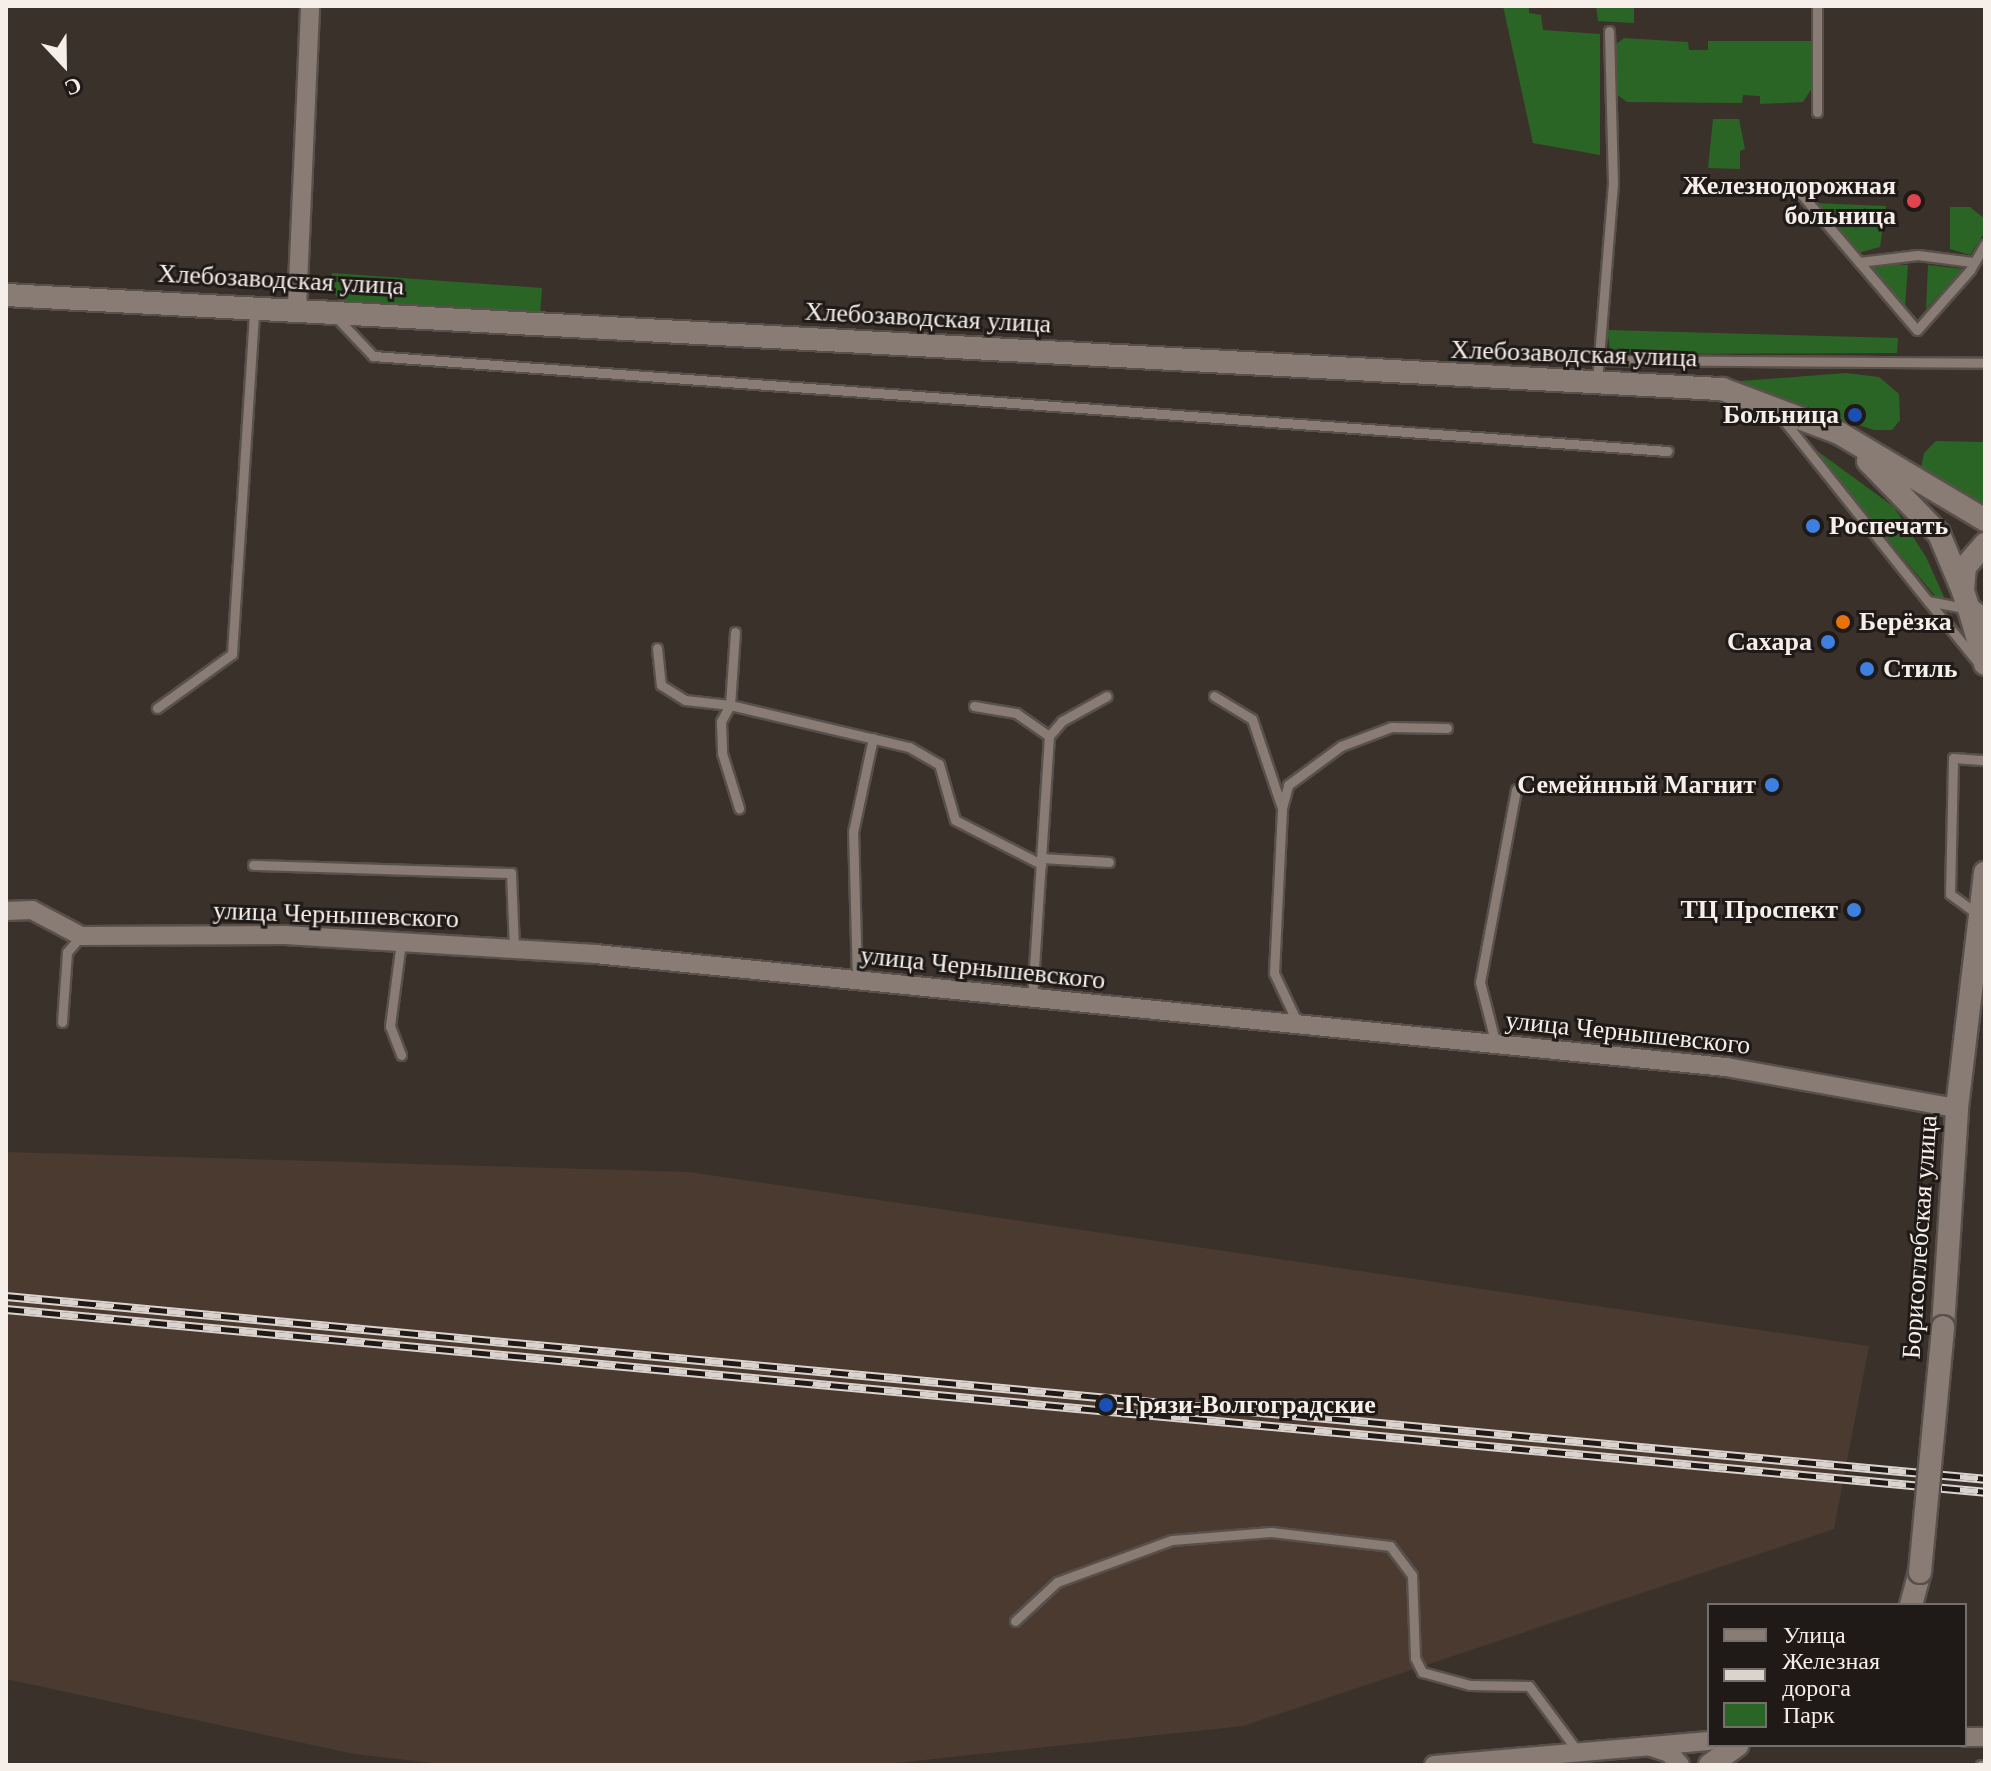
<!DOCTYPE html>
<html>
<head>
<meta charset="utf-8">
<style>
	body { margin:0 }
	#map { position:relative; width:1991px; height:1771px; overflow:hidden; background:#3b312b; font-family:"Times New Roman",serif }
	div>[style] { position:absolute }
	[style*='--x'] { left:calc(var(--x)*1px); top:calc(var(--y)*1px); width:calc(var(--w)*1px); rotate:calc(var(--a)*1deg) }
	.built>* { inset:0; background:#4a3a30 }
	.green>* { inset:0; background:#2a6526 }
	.roads { filter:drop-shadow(2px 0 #59504b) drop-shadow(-2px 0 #59504b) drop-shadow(0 2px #59504b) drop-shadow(0 -2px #59504b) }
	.service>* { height:9px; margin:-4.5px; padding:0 4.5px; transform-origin:4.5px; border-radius:4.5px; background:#887c74 }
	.minor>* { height:18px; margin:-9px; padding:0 9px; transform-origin:9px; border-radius:9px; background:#887c74 }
	.tertiary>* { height:22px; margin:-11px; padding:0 11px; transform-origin:11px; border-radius:11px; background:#887c74 }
	.rail>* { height:9px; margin-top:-4.5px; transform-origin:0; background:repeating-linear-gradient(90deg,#1f1a17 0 18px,#dad3ce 0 36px); box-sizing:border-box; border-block:2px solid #dad3ce }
	.bridges { filter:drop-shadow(2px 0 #59504b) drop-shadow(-2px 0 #59504b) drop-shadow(0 2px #59504b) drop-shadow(0 -2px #59504b) }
	.tertiary-bridge>* { height:22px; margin:-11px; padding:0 11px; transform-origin:11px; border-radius:11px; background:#887c74 }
	.dots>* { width:22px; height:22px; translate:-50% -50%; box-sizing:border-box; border:4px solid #1f1a17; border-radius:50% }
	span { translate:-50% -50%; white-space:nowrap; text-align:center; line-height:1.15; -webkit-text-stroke:6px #1f1a17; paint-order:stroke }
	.poi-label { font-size:26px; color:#f5eee9; font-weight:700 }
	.right { translate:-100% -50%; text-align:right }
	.left { translate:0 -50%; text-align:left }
	.street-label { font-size:26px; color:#f5eee9 }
	.frame { position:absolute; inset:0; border:8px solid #f5eee9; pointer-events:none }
	.legend { position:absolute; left:1707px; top:1603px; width:260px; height:144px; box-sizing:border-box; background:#1f1a17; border:2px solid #756f6b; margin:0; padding:10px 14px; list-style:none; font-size:24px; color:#f5eee9 }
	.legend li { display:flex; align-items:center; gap:16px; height:40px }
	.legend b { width:40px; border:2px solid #756f6b }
	.north { position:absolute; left:24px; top:24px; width:80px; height:80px; -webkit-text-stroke:6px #1f1a17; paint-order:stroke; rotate:158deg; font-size:22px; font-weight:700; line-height:32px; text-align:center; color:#f5eee9 }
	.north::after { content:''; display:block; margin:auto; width:28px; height:36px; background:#f5eee9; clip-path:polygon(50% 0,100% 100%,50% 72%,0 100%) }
</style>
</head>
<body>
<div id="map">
	<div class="built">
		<i style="clip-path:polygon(6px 1152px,689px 1172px,1869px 1346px,1834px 1529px,1243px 1726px,877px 1765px,450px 1765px,354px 1754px,6px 1679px)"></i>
	</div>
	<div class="green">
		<i style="clip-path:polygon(1503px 6px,1529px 6px,1529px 13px,1541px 15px,1543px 30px,1600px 34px,1600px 155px,1533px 143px)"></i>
		<i style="clip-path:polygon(1596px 6px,1634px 6px,1634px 23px,1598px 21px)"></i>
		<i style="clip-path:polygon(1624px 38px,1688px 42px,1689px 50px,1708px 50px,1708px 41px,1811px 41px,1812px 88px,1803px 102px,1760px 104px,1760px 96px,1743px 95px,1742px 103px,1627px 102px,1616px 94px,1615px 45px)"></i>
		<i style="clip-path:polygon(1713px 119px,1739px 119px,1745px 149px,1740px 151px,1740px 169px,1708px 168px)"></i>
		<i style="clip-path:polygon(1813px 203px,1886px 206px,1880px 247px,1858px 253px)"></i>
		<i style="clip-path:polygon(1950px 207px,1970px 207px,1985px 219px,1985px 232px,1970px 255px,1950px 249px)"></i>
		<i style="clip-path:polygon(1890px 264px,1908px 265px,1905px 307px,1871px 267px)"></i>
		<i style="clip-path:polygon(1928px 265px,1963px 269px,1926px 309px)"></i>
		<i style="clip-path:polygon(332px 273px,542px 288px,540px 315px,341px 304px,331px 288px)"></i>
		<i style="clip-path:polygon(1607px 330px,1898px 338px,1897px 353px,1636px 354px,1610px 349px)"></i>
		<i style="clip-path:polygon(1846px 373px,1879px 377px,1899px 394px,1900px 420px,1892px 430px,1874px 430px,1728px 382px)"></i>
		<i style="clip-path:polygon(1936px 441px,1985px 442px,1985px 515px,1920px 472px,1924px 453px)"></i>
		<i style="clip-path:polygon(1805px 442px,1894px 507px,1926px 557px,1953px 617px)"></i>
	</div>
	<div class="roads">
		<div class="service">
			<i style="--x:1817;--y:6;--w:106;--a:90"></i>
			<i style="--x:1802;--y:195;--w:177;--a:49.6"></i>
			<i style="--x:1917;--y:330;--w:80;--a:-48.5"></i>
			<i style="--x:1970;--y:270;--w:30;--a:-60"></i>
			<i style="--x:1859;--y:262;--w:59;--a:-6.8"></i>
			<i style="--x:1918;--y:255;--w:55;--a:7.3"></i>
			<i style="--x:336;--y:317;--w:54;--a:46.5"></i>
			<i style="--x:373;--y:356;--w:1298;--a:4.2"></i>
			<i style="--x:1601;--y:360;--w:384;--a:0.4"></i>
			<i style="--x:1597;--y:382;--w:199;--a:-85.4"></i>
			<i style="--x:1613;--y:184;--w:153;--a:-91.5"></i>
			<i style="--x:1781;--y:417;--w:236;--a:51.4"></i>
			<i style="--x:1928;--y:601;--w:42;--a:11"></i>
			<i style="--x:1928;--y:601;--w:76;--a:50.9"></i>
			<i style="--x:735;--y:632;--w:73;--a:93.9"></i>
			<i style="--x:730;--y:705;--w:18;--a:119"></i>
			<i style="--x:721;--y:721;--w:32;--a:88"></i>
			<i style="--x:722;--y:753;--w:58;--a:72.8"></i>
			<i style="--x:657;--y:648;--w:37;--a:84"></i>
			<i style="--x:661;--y:685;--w:28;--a:32"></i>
			<i style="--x:685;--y:700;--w:45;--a:6.3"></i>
			<i style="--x:730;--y:705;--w:184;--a:13.2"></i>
			<i style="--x:909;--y:747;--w:34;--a:30"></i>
			<i style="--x:939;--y:764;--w:58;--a:74.1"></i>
			<i style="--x:955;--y:820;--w:97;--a:27.1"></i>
			<i style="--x:1214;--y:696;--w:44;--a:31.2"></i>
			<i style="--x:1252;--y:719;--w:91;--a:71.4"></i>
			<i style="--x:974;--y:706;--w:43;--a:9.5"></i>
			<i style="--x:1016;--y:713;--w:40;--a:34.9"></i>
			<i style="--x:157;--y:708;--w:92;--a:-35.8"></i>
			<i style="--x:232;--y:654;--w:345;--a:-86.3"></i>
			<i style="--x:1041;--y:858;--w:68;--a:3.4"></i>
			<i style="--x:253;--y:865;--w:258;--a:1.8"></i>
			<i style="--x:511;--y:873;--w:76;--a:87.7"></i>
			<i style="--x:1976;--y:913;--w:32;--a:-144"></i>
			<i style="--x:1950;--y:894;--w:136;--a:-88.7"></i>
			<i style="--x:1953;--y:758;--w:32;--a:4"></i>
			<i style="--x:401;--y:942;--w:85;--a:97.5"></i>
			<i style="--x:390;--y:1026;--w:31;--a:69"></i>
			<i style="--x:857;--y:981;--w:149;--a:-91.5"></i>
			<i style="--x:853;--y:832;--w:96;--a:-78"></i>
			<i style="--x:1032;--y:999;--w:264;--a:-86.3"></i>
			<i style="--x:1049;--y:736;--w:20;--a:-49"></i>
			<i style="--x:1062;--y:721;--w:51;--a:-29.1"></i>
			<i style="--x:62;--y:1022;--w:70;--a:-85.9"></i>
			<i style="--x:67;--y:952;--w:21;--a:-49"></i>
			<i style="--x:1299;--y:1026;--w:59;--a:-115.3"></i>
			<i style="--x:1274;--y:973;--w:165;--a:-87.2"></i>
			<i style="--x:1282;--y:808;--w:24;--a:-75"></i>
			<i style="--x:1288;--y:785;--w:66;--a:-36.3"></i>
			<i style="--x:1341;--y:746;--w:53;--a:-20.8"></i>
			<i style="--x:1391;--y:727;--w:56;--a:1"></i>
			<i style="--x:1496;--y:1045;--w:65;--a:-104.3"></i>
			<i style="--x:1480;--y:982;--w:196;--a:-79.4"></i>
			<i style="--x:1015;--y:1621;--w:57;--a:-42.9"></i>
			<i style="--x:1057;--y:1582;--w:122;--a:-20.1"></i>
			<i style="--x:1172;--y:1540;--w:99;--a:-4.6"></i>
			<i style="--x:1271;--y:1532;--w:120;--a:6.7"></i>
			<i style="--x:1390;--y:1546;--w:36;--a:53"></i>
			<i style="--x:1412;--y:1575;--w:83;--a:87.9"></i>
			<i style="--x:1415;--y:1658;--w:16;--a:63"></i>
			<i style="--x:1422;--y:1672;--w:50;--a:15.2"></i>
			<i style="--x:1470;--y:1685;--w:59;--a:1"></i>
			<i style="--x:1529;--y:1686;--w:79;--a:53.3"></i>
			<i style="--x:1981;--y:1765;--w:4;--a:0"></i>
		</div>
		<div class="minor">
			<i style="--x:297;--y:307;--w:301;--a:-87.5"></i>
			<i style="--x:6;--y:911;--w:26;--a:-2"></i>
			<i style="--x:32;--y:910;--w:55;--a:28"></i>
			<i style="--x:81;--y:936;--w:204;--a:-0.3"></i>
			<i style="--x:285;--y:935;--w:311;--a:3.5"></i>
			<i style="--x:595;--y:954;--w:1137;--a:5.71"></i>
			<i style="--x:1726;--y:1067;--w:235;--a:10.1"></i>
			<i style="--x:1965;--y:1737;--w:20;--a:0"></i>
			<i style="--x:1651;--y:1747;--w:19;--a:18"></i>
			<i style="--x:1669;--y:1753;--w:16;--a:47"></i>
			<i style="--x:1434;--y:1765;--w:276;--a:-5"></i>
		</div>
		<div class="tertiary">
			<i style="--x:6;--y:295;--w:1719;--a:3.14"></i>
			<i style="--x:1722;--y:389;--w:125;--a:20.6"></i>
			<i style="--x:1839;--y:433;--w:170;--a:30.8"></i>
			<i style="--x:1868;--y:461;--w:102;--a:45.8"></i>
			<i style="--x:1939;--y:534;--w:62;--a:67.2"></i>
			<i style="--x:1985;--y:544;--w:30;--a:131"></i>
			<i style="--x:1965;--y:567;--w:24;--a:95"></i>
			<i style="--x:1963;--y:591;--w:19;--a:72"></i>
			<i style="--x:1969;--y:609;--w:19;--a:35"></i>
			<i style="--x:1969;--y:609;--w:57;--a:73.8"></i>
			<i style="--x:1943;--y:1327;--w:219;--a:-86.3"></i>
			<i style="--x:1957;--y:1108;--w:237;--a:-83.2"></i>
			<i style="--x:1911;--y:1605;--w:34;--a:-75"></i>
			<i style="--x:1710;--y:1765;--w:34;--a:-36"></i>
		</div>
	</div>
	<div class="rail">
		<i style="--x:6;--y:1296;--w:1987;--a:5.28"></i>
		<i style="--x:6;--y:1309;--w:1987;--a:5.28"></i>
	</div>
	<div class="bridges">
		<div class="tertiary-bridge">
			<i style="--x:1920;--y:1572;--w:246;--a:-84.6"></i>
		</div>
	</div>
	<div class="dots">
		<i style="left:1914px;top:201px;background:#e0444e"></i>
		<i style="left:1855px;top:415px;background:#1a4fb4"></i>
		<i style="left:1813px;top:526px;background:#3f7fe0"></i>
		<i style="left:1843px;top:622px;background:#e8710a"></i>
		<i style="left:1828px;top:642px;background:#3f7fe0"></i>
		<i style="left:1867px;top:669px;background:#3f7fe0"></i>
		<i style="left:1772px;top:785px;background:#3f7fe0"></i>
		<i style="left:1854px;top:910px;background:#3f7fe0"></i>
		<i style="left:1106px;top:1405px;background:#1a4fb4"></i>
	</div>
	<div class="poi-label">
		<span class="right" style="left:1896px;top:201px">Железнодорожная<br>больница</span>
		<span class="right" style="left:1839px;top:415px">Больница</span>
		<span class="left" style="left:1829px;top:526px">Роспечать</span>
		<span class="left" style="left:1859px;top:622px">Берёзка</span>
		<span class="right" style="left:1812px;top:642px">Сахара</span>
		<span class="left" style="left:1883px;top:669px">Стиль</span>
		<span class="right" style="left:1756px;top:785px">Семейнный Магнит</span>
		<span class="right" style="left:1838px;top:910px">ТЦ Проспект</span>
		<span class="left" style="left:1124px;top:1405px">Грязи-Волгоградские</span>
	</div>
	<div class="street-label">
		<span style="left:281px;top:280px;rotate:3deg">Хлебозаводская улица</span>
		<span style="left:928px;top:318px;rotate:3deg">Хлебозаводская улица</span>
		<span style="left:1574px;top:354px;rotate:2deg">Хлебозаводская улица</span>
		<span style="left:336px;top:915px;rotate:2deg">улица Чернышевского</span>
		<span style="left:983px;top:968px;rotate:6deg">улица Чернышевского</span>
		<span style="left:1628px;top:1033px;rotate:6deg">улица Чернышевского</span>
		<span style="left:1920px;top:1237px;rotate:-86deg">Борисоглебская улица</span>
	</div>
	<div class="frame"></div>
	<ul class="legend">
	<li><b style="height:10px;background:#887c74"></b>Улица</li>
	<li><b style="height:10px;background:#dad3ce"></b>Железная дорога</li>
	<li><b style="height:22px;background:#2a6526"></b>Парк</li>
	</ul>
	<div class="north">С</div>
</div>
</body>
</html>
